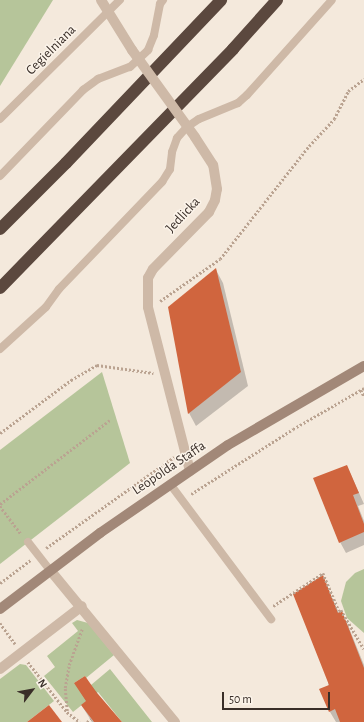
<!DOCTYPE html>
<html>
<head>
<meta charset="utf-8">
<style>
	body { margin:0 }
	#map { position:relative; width:364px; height:722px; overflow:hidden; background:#f4e9dc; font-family:"Alegreya Sans",sans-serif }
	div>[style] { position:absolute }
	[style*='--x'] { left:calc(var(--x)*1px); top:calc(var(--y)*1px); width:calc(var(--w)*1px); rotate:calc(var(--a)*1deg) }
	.green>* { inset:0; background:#b6c59a }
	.shadow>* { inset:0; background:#0003 }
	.building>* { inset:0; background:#d0653e }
	.path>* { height:2.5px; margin-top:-1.25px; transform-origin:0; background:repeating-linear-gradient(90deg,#baa391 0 2px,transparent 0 4px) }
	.lane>* { height:8px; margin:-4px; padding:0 4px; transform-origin:4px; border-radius:4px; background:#ceb9a7 }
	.street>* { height:10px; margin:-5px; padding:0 5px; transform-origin:5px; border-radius:5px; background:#ceb9a7 }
	.secondary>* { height:10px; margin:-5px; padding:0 5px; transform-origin:5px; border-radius:5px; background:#a28878 }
	.highway>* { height:12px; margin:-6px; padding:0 6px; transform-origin:6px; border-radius:6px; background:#5b483e }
	.street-bridge>* { height:10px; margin:-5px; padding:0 5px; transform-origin:5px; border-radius:5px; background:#ceb9a7 }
	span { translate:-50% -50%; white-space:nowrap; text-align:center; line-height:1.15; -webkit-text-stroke:3px #fbf3e9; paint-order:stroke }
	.street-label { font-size:14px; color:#392e28 }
	.north { position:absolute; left:12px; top:670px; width:40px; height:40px; -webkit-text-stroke:3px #fbf3e9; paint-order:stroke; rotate:58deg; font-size:11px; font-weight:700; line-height:16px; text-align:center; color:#392e28 }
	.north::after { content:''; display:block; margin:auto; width:14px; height:18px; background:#392e28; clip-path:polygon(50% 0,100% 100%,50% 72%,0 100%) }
	.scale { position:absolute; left:222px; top:692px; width:108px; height:18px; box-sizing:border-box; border:2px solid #392e28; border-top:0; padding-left:5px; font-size:12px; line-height:14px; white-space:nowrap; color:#392e28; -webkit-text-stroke:3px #fbf3e9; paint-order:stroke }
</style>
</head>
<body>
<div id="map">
	<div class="green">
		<i style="clip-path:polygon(0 0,53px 0,0 86px)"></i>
		<i style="clip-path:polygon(102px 372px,130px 463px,0 564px,0 450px)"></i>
		<i style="clip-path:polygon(364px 569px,364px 633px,347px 618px,341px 601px,346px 582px,355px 573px)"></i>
		<i style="clip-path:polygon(77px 620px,88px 623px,114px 655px,86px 678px,85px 676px,74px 683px,91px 685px,110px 669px,152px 722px,122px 722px,98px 692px,73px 712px,44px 676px,55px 667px,47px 656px,78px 631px,72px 623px)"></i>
		<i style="clip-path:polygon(20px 664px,26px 665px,54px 701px,27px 722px,0 722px,0 679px)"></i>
	</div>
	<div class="shadow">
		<i style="clip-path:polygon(216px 270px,223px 283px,248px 386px,196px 426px,189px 413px)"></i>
		<i style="clip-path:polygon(347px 466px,364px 504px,358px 506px,364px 521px,364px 545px,346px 553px,340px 542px)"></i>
		<i style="clip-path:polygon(322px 576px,339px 613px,341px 612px,347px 623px,364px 665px,364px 722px,336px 722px,330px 712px)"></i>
		<i style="clip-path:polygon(84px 677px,121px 722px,92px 722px,82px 706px,87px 702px,75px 683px)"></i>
	</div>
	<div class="building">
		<i style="clip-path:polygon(216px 268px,241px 372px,188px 414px,168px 307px)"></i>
		<i style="clip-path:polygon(347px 465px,359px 493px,353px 495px,364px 524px,364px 532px,339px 543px,313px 478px)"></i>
		<i style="clip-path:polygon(323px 575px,338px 613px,342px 611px,364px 668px,364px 722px,340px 722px,335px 709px,329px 712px,319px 689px,329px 685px,293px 594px)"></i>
		<i style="clip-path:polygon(85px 676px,97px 693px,122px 722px,94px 722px,81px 705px,86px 701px,74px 683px)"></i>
		<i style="clip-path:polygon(49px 705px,62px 722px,27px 722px)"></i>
	</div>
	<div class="path">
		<i style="--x:160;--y:301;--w:73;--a:-35"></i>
		<i style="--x:220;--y:259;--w:144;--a:-51.8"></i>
		<i style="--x:309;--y:146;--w:37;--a:-47"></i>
		<i style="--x:334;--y:119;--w:31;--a:-63"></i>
		<i style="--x:348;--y:91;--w:20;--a:-37"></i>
		<i style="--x:361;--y:390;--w:7;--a:63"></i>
		<i style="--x:0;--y:433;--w:89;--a:-36.7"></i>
		<i style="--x:71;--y:380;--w:30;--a:-30"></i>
		<i style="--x:97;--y:365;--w:57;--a:8.1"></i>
		<i style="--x:191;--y:494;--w:121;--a:-32.5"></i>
		<i style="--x:293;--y:429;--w:82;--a:-30"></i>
		<i style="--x:0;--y:504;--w:138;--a:-37.4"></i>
		<i style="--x:0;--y:506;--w:35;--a:53"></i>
		<i style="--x:46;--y:548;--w:157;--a:-35.4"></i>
		<i style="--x:0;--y:583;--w:38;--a:-37"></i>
		<i style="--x:273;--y:606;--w:60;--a:-33.4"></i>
		<i style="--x:323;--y:573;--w:41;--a:67.2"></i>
		<i style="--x:339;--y:611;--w:2;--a:-27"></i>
		<i style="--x:341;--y:610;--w:45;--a:59.5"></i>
		<i style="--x:0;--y:623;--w:26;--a:54"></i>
		<i style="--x:28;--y:662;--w:63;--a:52"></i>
		<i style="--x:67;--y:712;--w:16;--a:38"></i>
		<i style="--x:67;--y:711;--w:23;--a:-95"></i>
		<i style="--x:65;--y:688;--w:23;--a:-80"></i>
		<i style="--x:69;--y:665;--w:38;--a:-70"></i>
		<i style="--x:87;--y:722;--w:5;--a:-37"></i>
	</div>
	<div class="lane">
		<i style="--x:0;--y:119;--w:169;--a:-44.8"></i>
		<i style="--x:0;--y:176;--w:120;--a:-46"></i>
		<i style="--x:83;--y:90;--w:19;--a:-36"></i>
		<i style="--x:98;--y:79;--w:34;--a:-21"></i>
		<i style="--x:130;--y:67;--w:25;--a:-43"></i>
		<i style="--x:148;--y:50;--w:16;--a:-68"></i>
		<i style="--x:154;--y:35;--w:32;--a:-79"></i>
		<i style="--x:160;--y:4;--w:5;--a:-53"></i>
		<i style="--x:0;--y:349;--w:62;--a:-42.4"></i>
		<i style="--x:46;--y:307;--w:22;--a:-54"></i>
		<i style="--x:59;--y:289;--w:149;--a:-46.1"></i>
		<i style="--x:162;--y:182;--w:15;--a:-58"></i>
		<i style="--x:170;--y:169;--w:17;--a:-83"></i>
		<i style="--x:172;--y:152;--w:15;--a:-70"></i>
		<i style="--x:177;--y:138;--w:15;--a:-48"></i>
		<i style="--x:187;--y:127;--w:14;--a:-34"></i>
		<i style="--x:199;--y:119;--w:42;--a:-22.3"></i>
		<i style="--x:238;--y:103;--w:12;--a:-42"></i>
		<i style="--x:247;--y:95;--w:127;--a:-48.2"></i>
		<i style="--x:170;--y:484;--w:169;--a:53.2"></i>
		<i style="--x:28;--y:542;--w:36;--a:52"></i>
	</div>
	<div class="street">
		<i style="--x:101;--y:0;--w:59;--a:58.2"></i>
		<i style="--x:190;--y:471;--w:169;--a:-104.4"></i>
		<i style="--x:148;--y:307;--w:29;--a:-90"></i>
		<i style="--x:148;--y:278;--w:10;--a:-61"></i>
		<i style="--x:153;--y:269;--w:80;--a:-45.5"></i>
		<i style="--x:209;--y:212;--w:13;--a:-63"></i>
		<i style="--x:215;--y:200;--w:11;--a:-80"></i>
		<i style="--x:217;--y:189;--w:24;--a:-99"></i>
		<i style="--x:213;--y:165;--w:33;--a:-123"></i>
		<i style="--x:50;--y:570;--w:197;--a:50.6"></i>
		<i style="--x:0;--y:669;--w:103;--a:-37.5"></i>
	</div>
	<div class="secondary">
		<i style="--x:0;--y:609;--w:126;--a:-37.2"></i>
		<i style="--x:100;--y:533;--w:155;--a:-34.5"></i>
		<i style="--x:228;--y:445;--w:157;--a:-30.2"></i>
	</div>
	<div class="highway">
		<i style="--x:0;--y:229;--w:93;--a:-45"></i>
		<i style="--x:66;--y:163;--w:225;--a:-46.4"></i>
		<i style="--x:0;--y:288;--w:334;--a:-45.7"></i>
		<i style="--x:233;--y:49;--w:66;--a:-48.1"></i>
	</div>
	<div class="street-bridge">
		<i style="--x:132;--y:50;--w:107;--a:54.1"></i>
	</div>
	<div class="street-label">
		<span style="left:51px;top:50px;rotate:-45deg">Cegielniana</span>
		<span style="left:183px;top:215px;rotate:-47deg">Jedlicka</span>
		<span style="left:169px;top:468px;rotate:-34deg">Leopolda Staffa</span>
	</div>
	<div class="north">N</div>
	<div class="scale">50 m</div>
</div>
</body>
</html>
